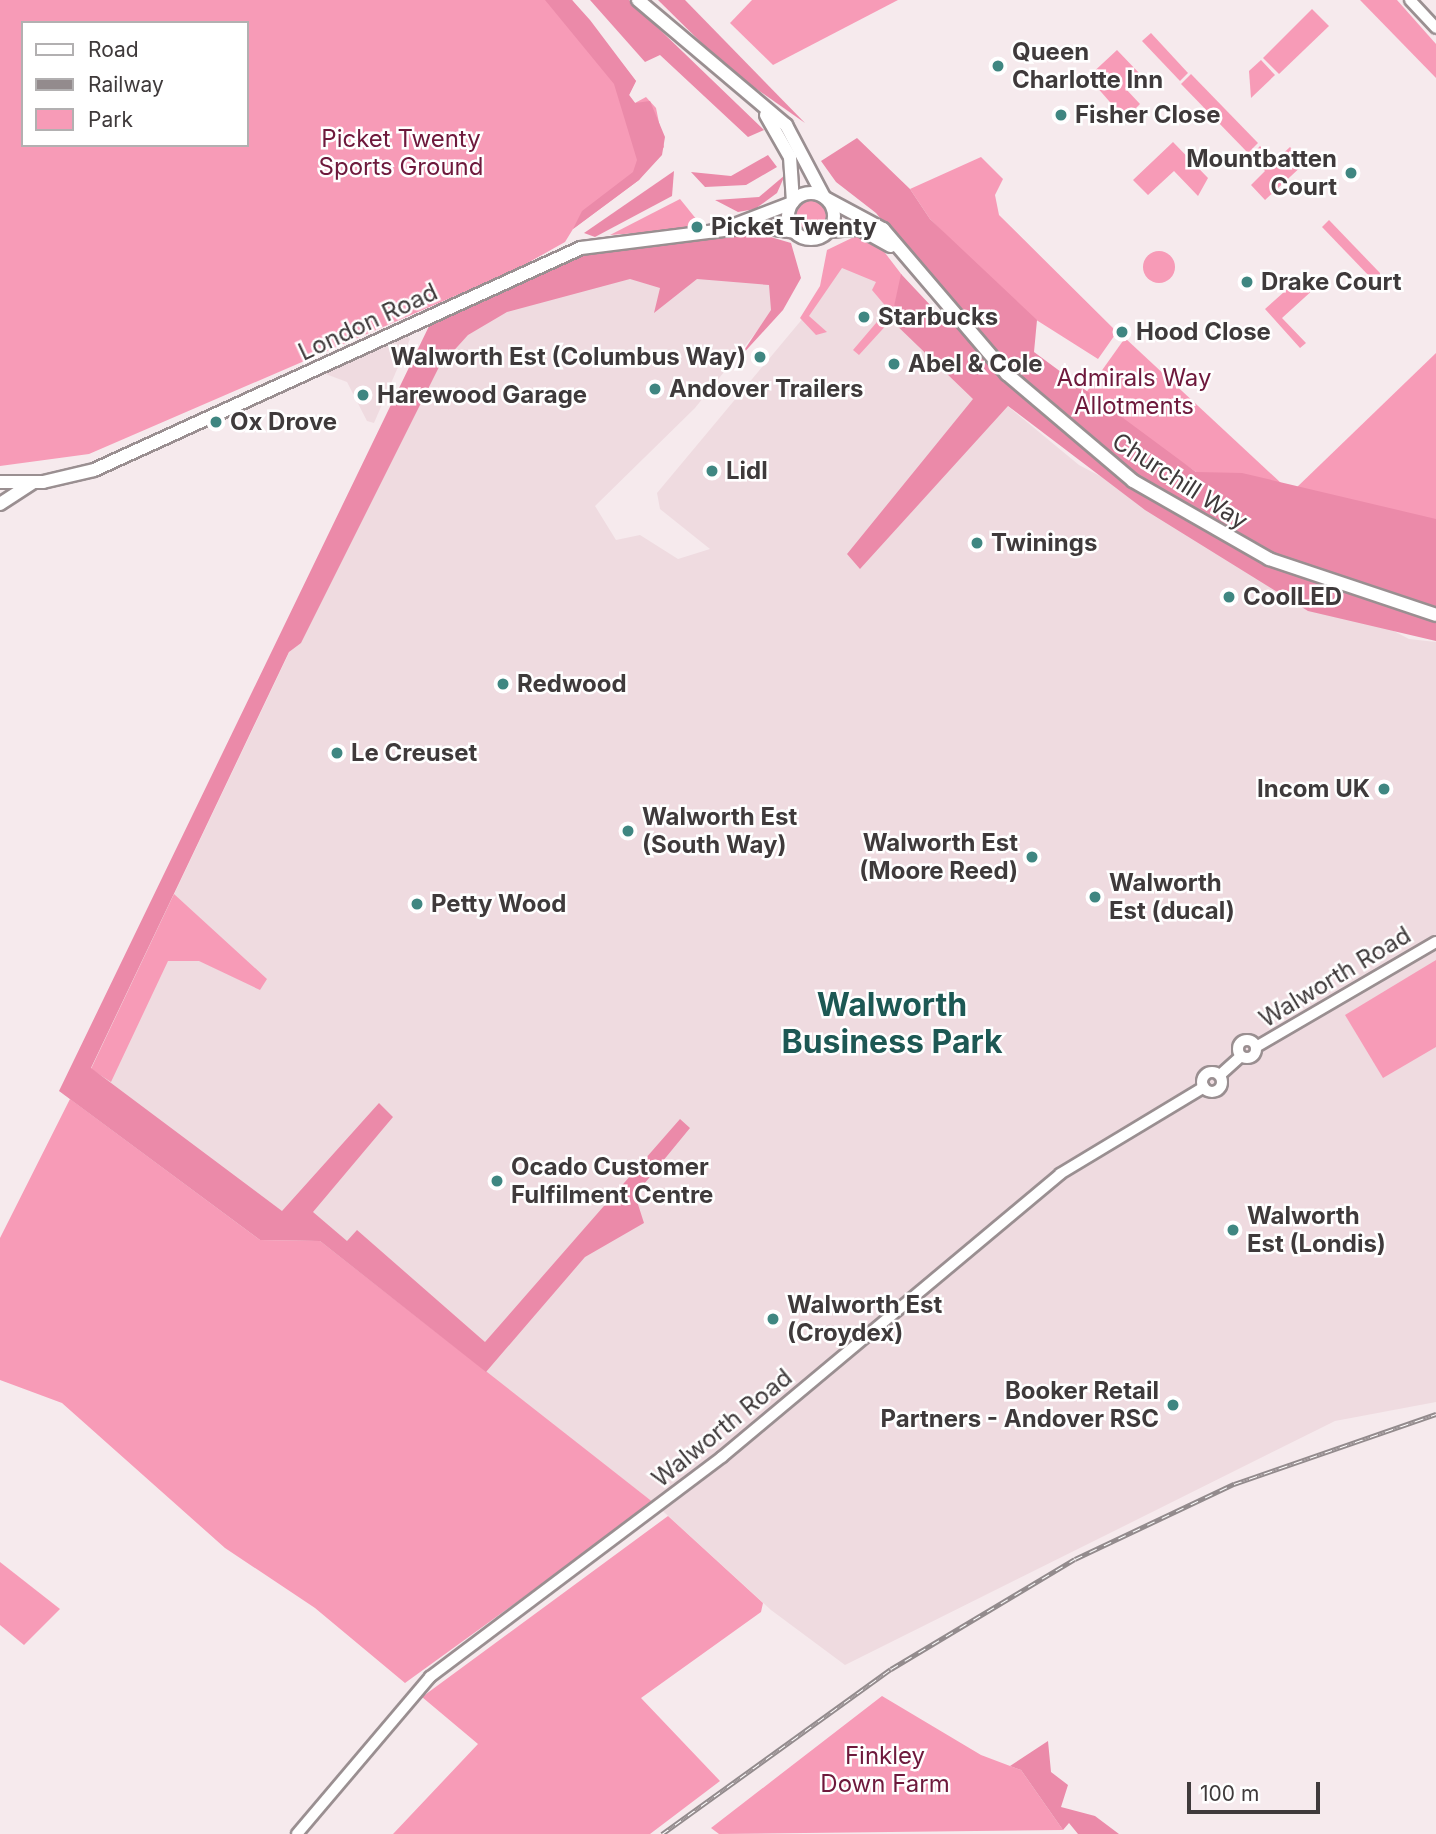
<!DOCTYPE html>
<html>
<head>
<meta charset="utf-8">
<style>
	body { margin:0 }
	#map { position:relative; width:1436px; height:1834px; overflow:hidden; background:#f6eaed; font-family:Inter,sans-serif }
	div>[style] { position:absolute }
	[style*='--x'] { left:calc(var(--x)*1px); top:calc(var(--y)*1px); width:calc(var(--w)*1px); rotate:calc(var(--a)*1deg) }
	.built>* { inset:0; background:#efdbe0 }
	.green>* { inset:0; background:#f79bb7 }
	.round { border-radius:50% }
	.forest>* { inset:0; background:#eb8aa9 }
	.roads { filter:drop-shadow(2px 0 #9a8f91) drop-shadow(-2px 0 #9a8f91) drop-shadow(0 2px #9a8f91) drop-shadow(0 -2px #9a8f91) }
	.tertiary>* { height:10px; margin:-5px; padding:0 5px; transform-origin:5px; border-radius:5px; background:#fff }
	.tertiary>.ring { margin:-5px; padding:0; box-sizing:content-box; background:none; border:10px solid #fff; border-radius:50% }
	.secondary>* { height:12px; margin:-6px; padding:0 6px; transform-origin:6px; border-radius:6px; background:#fff }
	.primary>* { height:12px; margin:-6px; padding:0 6px; transform-origin:6px; border-radius:6px; background:#fff }
	.primary>.ring { margin:-6px; padding:0; box-sizing:content-box; background:none; border:12px solid #fff; border-radius:50% }
	.rail>* { height:5px; margin-top:-2.5px; transform-origin:0; background:repeating-linear-gradient(90deg,#fff 0 8px,#938b8d 0 16px); box-sizing:border-box; border-block:2px solid #938b8d }
	.dots>* { width:19px; height:19px; translate:-50% -50%; box-sizing:border-box; border:4px solid #fff; border-radius:50% }
	span { translate:-50% -50%; white-space:nowrap; text-align:center; line-height:1.15; -webkit-text-stroke:5px #fff; paint-order:stroke }
	.poi-label { font-size:24px; color:#3f3a3b; font-weight:700 }
	.left { translate:0 -50%; text-align:left }
	.right { translate:-100% -50%; text-align:right }
	.park-label { font-size:24px; color:#6e193c }
	.street-label { font-size:24px; color:#3f3a3b }
	.district-label { font-size:32px; color:#1d5854; font-weight:700 }
	.legend { position:absolute; left:21px; top:21px; width:228px; height:126px; box-sizing:border-box; background:#fff; border:2px solid #b2b0b1; margin:0; padding:9px 12px; list-style:none; font-size:21px; color:#3f3a3b }
	.legend li { display:flex; align-items:center; gap:14px; height:35px }
	.legend b { width:35px; border:2px solid #b2b0b1 }
	.scale { position:absolute; left:1187px; top:1782px; width:133px; height:32px; box-sizing:border-box; border:4px solid #3f3a3b; border-top:0; padding-left:9px; font-size:21px; line-height:24px; white-space:nowrap; color:#3f3a3b; -webkit-text-stroke:5px #fff; paint-order:stroke }
</style>
</head>
<body>
<div id="map">
	<div class="built">
		<i style="clip-path:polygon(668px 252px,771px 271px,786px 295px,695px 408px,595px 506px,616px 540px,640px 535px,678px 559px,710px 549px,660px 509px,657px 493px,819px 299px,833px 261px,856px 255px,976px 380px,1079px 465px,1409px 639px,1436px 642px,1436px 1402px,1335px 1421px,845px 1665px,771px 1610px,654px 1503px,91px 1069px,445px 325px)"></i>
		<i style="clip-path:polygon(406px 335px,410px 339px,374px 423px,367px 421px,347px 382px,323px 373px)"></i>
	</div>
	<div class="green">
		<i style="clip-path:polygon(evenodd,0 0,572px 0,636px 81px,629px 95px,635px 103px,646px 97px,656px 108px,664px 147px,639px 180px,573px 229px,565px 242px,515px 270px,89px 454px,0 466px,0 0,23px 23px,247px 23px,247px 145px,23px 145px,23px 23px)"></i>
		<i style="clip-path:polygon(752px 0,898px 0,773px 65px,730px 23px)"></i>
		<i style="clip-path:polygon(1360px 0,1397px 0,1436px 44px,1436px 78px)"></i>
		<i style="clip-path:polygon(1312px 9px,1329px 26px,1279px 74px,1263px 58px)"></i>
		<i style="clip-path:polygon(1151px 33px,1188px 73px,1180px 81px,1142px 41px)"></i>
		<i style="clip-path:polygon(1117px 50px,1140px 74px,1125px 88px,1140px 104px,1128px 116px,1130px 125px,1088px 77px)"></i>
		<i style="clip-path:polygon(1261px 60px,1275px 75px,1251px 98px,1249px 71px)"></i>
		<i style="clip-path:polygon(1191px 74px,1258px 143px,1248px 153px,1181px 84px)"></i>
		<i style="clip-path:polygon(1173px 142px,1208px 178px,1198px 196px,1174px 171px,1148px 195px,1133px 180px)"></i>
		<i style="clip-path:polygon(1260px 146px,1275px 161px,1290px 147px,1305px 163px,1265px 200px,1251px 185px,1265px 171px,1251px 156px)"></i>
		<i style="clip-path:polygon(981px 157px,1003px 179px,995px 195px,999px 215px,1117px 332px,1098px 359px,1019px 309px,930px 219px,910px 189px)"></i>
		<i style="clip-path:polygon(680px 199px,697px 220px,694px 229px,610px 235px)"></i>
		<i class="round" style="left:794px;top:200px;width:32px;height:32px"></i>
		<i style="clip-path:polygon(1329px 220px,1380px 273px,1380px 276px,1372px 279px,1322px 227px)"></i>
		<i style="clip-path:polygon(858px 235px,879px 245px,905px 279px,902px 275px,891px 320px,859px 355px,853px 350px,888px 309px,872px 290px,876px 282px,842px 268px,809px 316px,827px 332px,816px 335px,800px 318px,820px 286px,827px 250px)"></i>
		<i class="round" style="left:1143px;top:251px;width:32px;height:32px"></i>
		<i style="clip-path:polygon(1303px 275px,1315px 288px,1282px 318px,1306px 343px,1300px 348px,1265px 309px)"></i>
		<i style="clip-path:polygon(1125px 338px,1282px 484px,1255px 511px,1083px 397px)"></i>
		<i style="clip-path:polygon(1436px 353px,1436px 607px,1294px 490px)"></i>
		<i style="clip-path:polygon(174px 894px,267px 979px,260px 990px,199px 961px,168px 961px,111px 1082px,91px 1069px)"></i>
		<i style="clip-path:polygon(1436px 960px,1436px 1047px,1383px 1078px,1345px 1015px)"></i>
		<i style="clip-path:polygon(70px 1099px,260px 1240px,320px 1241px,654px 1503px,405px 1683px,315px 1608px,225px 1548px,62px 1403px,0 1380px,0 1238px)"></i>
		<i style="clip-path:polygon(668px 1516px,763px 1603px,761px 1612px,641px 1698px,720px 1781px,650px 1834px,393px 1834px,478px 1744px,422px 1697px)"></i>
		<i style="clip-path:polygon(0 1562px,60px 1609px,24px 1645px,0 1625px)"></i>
		<i style="clip-path:polygon(882px 1696px,981px 1755px,1021px 1770px,1063px 1830px,719px 1834px,711px 1828px)"></i>
	</div>
	<div class="forest">
		<i style="clip-path:polygon(545px 0,572px 0,590px 20px,636px 81px,629px 95px,635px 103px,650px 101px,665px 137px,662px 155px,639px 180px,573px 229px,582px 211px,633px 172px,637px 160px,614px 84px)"></i>
		<i style="clip-path:polygon(590px 0,629px 0,764px 130px,748px 137px,660px 55px,645px 62px)"></i>
		<i style="clip-path:polygon(658px 0,685px 0,805px 123px,728px 69px)"></i>
		<i style="clip-path:polygon(857px 138px,910px 189px,930px 219px,1037px 320px,1034px 352px,1196px 472px,1242px 473px,1436px 519px,1436px 641px,1308px 611px,1145px 510px,1008px 406px,860px 569px,847px 554px,973px 399px,891px 320px,901px 274px,949px 325px,949px 302px,876px 213px,836px 182px,821px 161px)"></i>
		<i style="clip-path:polygon(768px 155px,777px 167px,746px 185px,705px 187px,691px 172px,731px 176px)"></i>
		<i style="clip-path:polygon(674px 171px,672px 196px,595px 237px,584px 233px)"></i>
		<i style="clip-path:polygon(785px 175px,777px 193px,755px 209px,738px 212px,715px 200px,759px 197px)"></i>
		<i style="clip-path:polygon(754px 232px,791px 243px,801px 278px,783px 310px,739px 358px,771px 310px,769px 285px,697px 279px,654px 313px,660px 288px,630px 279px,507px 312px,468px 335px,439px 367px,301px 643px,289px 652px,91px 1068px,282px 1211px,379px 1103px,393px 1117px,313px 1212px,347px 1241px,357px 1230px,485px 1342px,680px 1119px,690px 1128px,635px 1195px,644px 1223px,585px 1257px,486px 1372px,320px 1241px,260px 1240px,59px 1091px,431px 322px,575px 256px)"></i>
		<i style="clip-path:polygon(1048px 1741px,1051px 1772px,1068px 1785px,1061px 1807px,1095px 1816px,1119px 1834px,1078px 1834px,1069px 1823px,1063px 1830px,1021px 1770px,1010px 1766px)"></i>
	</div>
	<div class="roads">
		<div class="tertiary">
			<i style="--x:1410;--y:0;--w:38;--a:47"></i>
			<i class="ring" style="left:1238px;top:1040px;width:8px;height:8px"></i>
			<i style="--x:1256;--y:1047;--w:208;--a:-30.3"></i>
			<i class="ring" style="left:1202px;top:1072px;width:10px;height:10px"></i>
			<i style="--x:1220;--y:1075;--w:28;--a:-42"></i>
			<i style="--x:297;--y:1834;--w:206;--a:-49.7"></i>
			<i style="--x:430;--y:1677;--w:366;--a:-37"></i>
			<i style="--x:722;--y:1457;--w:441;--a:-39.9"></i>
			<i style="--x:1060;--y:1174;--w:168;--a:-31.1"></i>
		</div>
		<div class="secondary">
			<i style="--x:732;--y:226;--w:64;--a:-21"></i>
			<i style="--x:0;--y:482;--w:43;--a:0"></i>
			<i style="--x:43;--y:482;--w:52;--a:-13.2"></i>
			<i style="--x:94;--y:470;--w:535;--a:-24.51"></i>
			<i style="--x:581;--y:248;--w:174;--a:-7.2"></i>
			<i style="--x:754;--y:226;--w:41;--a:8.3"></i>
			<i style="--x:0;--y:504;--w:38;--a:-33"></i>
		</div>
		<div class="primary">
			<i style="--x:638;--y:0;--w:194;--a:40.2"></i>
			<i style="--x:786;--y:125;--w:81;--a:62.2"></i>
			<i style="--x:766;--y:115;--w:48;--a:60.3"></i>
			<i style="--x:790;--y:157;--w:45;--a:86.2"></i>
			<i class="ring" style="left:788px;top:193px;width:34px;height:34px"></i>
			<i style="--x:827;--y:199;--w:64;--a:28.2"></i>
			<i style="--x:883;--y:229;--w:191;--a:49.5"></i>
			<i style="--x:1007;--y:374;--w:165;--a:40.3"></i>
			<i style="--x:1133;--y:481;--w:157;--a:29.8"></i>
			<i style="--x:1269;--y:559;--w:176;--a:18.5"></i>
			<i style="--x:828;--y:231;--w:32;--a:-4"></i>
			<i style="--x:860;--y:229;--w:35;--a:29"></i>
		</div>
	</div>
	<div class="rail">
		<i style="--x:662;--y:1834;--w:282;--a:-35.8"></i>
		<i style="--x:891;--y:1669;--w:214;--a:-30.9"></i>
		<i style="--x:1075;--y:1559;--w:176;--a:-25.3"></i>
		<i style="--x:1234;--y:1484;--w:214;--a:-19.1"></i>
	</div>
	<div class="dots">
		<i style="left:998px;top:66px;background:#3f8681"></i>
		<i style="left:1061px;top:115px;background:#3f8681"></i>
		<i style="left:1351px;top:173px;background:#3f8681"></i>
		<i style="left:697px;top:227px;background:#3f8681"></i>
		<i style="left:1247px;top:282px;background:#3f8681"></i>
		<i style="left:864px;top:317px;background:#3f8681"></i>
		<i style="left:1122px;top:332px;background:#3f8681"></i>
		<i style="left:760px;top:357px;background:#3f8681"></i>
		<i style="left:894px;top:364px;background:#3f8681"></i>
		<i style="left:655px;top:389px;background:#3f8681"></i>
		<i style="left:363px;top:395px;background:#3f8681"></i>
		<i style="left:216px;top:422px;background:#3f8681"></i>
		<i style="left:712px;top:471px;background:#3f8681"></i>
		<i style="left:977px;top:543px;background:#3f8681"></i>
		<i style="left:1229px;top:597px;background:#3f8681"></i>
		<i style="left:503px;top:684px;background:#3f8681"></i>
		<i style="left:337px;top:753px;background:#3f8681"></i>
		<i style="left:1384px;top:789px;background:#3f8681"></i>
		<i style="left:628px;top:831px;background:#3f8681"></i>
		<i style="left:1032px;top:857px;background:#3f8681"></i>
		<i style="left:1095px;top:897px;background:#3f8681"></i>
		<i style="left:417px;top:904px;background:#3f8681"></i>
		<i style="left:497px;top:1181px;background:#3f8681"></i>
		<i style="left:1233px;top:1230px;background:#3f8681"></i>
		<i style="left:773px;top:1319px;background:#3f8681"></i>
		<i style="left:1173px;top:1405px;background:#3f8681"></i>
	</div>
	<div class="poi-label">
		<span class="left" style="left:1012px;top:66px">Queen<br>Charlotte Inn</span>
		<span class="left" style="left:1075px;top:115px">Fisher Close</span>
		<span class="right" style="left:1337px;top:173px">Mountbatten<br>Court</span>
		<span class="left" style="left:711px;top:227px">Picket Twenty</span>
		<span class="left" style="left:1261px;top:282px">Drake Court</span>
		<span class="left" style="left:878px;top:317px">Starbucks</span>
		<span class="left" style="left:1136px;top:332px">Hood Close</span>
		<span class="right" style="left:746px;top:357px">Walworth Est (Columbus Way)</span>
		<span class="left" style="left:908px;top:364px">Abel &amp; Cole</span>
		<span class="left" style="left:669px;top:389px">Andover Trailers</span>
		<span class="left" style="left:377px;top:395px">Harewood Garage</span>
		<span class="left" style="left:230px;top:422px">Ox Drove</span>
		<span class="left" style="left:726px;top:471px">Lidl</span>
		<span class="left" style="left:991px;top:543px">Twinings</span>
		<span class="left" style="left:1243px;top:597px">CoolLED</span>
		<span class="left" style="left:517px;top:684px">Redwood</span>
		<span class="left" style="left:351px;top:753px">Le Creuset</span>
		<span class="right" style="left:1370px;top:789px">Incom UK</span>
		<span class="left" style="left:642px;top:831px">Walworth Est<br>(South Way)</span>
		<span class="right" style="left:1018px;top:857px">Walworth Est<br>(Moore Reed)</span>
		<span class="left" style="left:1109px;top:897px">Walworth<br>Est (ducal)</span>
		<span class="left" style="left:431px;top:904px">Petty Wood</span>
		<span class="left" style="left:511px;top:1181px">Ocado Customer<br>Fulfilment Centre</span>
		<span class="left" style="left:1247px;top:1230px">Walworth<br>Est (Londis)</span>
		<span class="left" style="left:787px;top:1319px">Walworth Est<br>(Croydex)</span>
		<span class="right" style="left:1159px;top:1405px">Booker Retail<br>Partners - Andover RSC</span>
	</div>
	<div class="park-label">
		<span style="left:401px;top:153px">Picket Twenty<br>Sports Ground</span>
		<span style="left:1134px;top:392px">Admirals Way<br>Allotments</span>
		<span style="left:885px;top:1770px">Finkley<br>Down Farm</span>
	</div>
	<div class="street-label">
		<span style="left:368px;top:322px;rotate:-25deg">London Road</span>
		<span style="left:1180px;top:481px;rotate:33deg">Churchill Way</span>
		<span style="left:1335px;top:977px;rotate:-31deg">Walworth Road</span>
		<span style="left:722px;top:1428px;rotate:-39deg">Walworth Road</span>
	</div>
	<div class="district-label">
		<span style="left:892px;top:1024px">Walworth<br>Business Park</span>
	</div>
	<ul class="legend">
	<li><b style="height:9px;background:#fff"></b>Road</li>
	<li><b style="height:9px;background:#938b8d"></b>Railway</li>
	<li><b style="height:19px;background:#f79bb7"></b>Park</li>
	</ul>
	<div class="scale">100 m</div>
</div>
</body>
</html>
